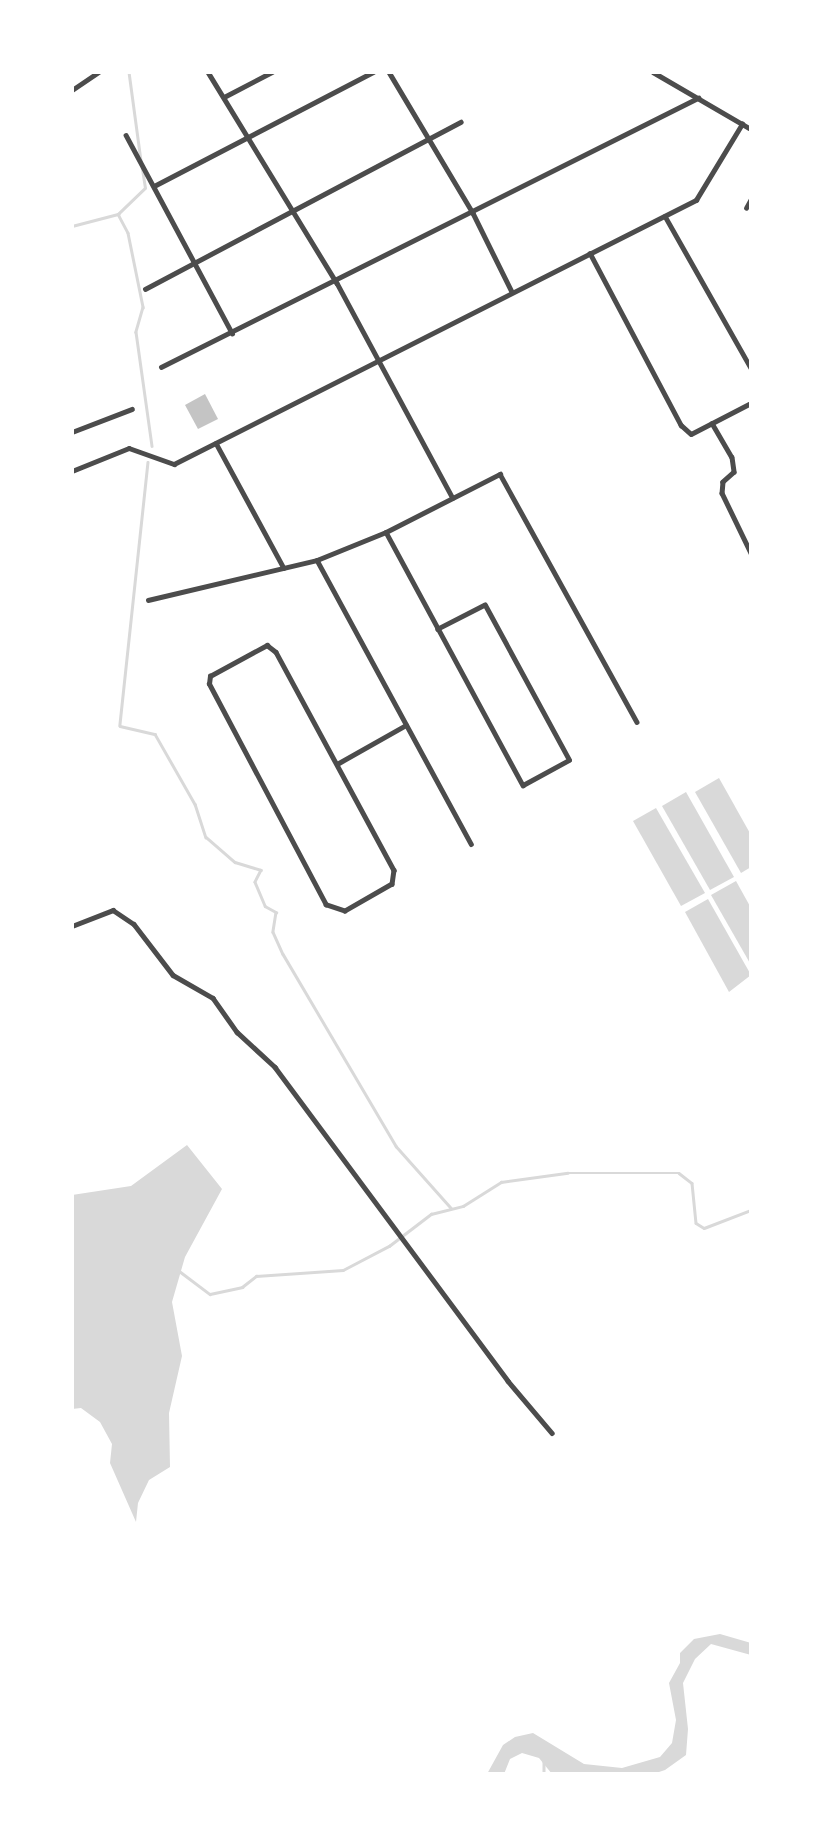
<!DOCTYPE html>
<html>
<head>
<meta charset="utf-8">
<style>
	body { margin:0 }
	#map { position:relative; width:823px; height:1846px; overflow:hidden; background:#fff; font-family:"Archivo Narrow",sans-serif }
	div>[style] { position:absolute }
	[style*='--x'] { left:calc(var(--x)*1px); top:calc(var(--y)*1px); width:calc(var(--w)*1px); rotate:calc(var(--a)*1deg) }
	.water>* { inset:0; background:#d9d9d9 }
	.stream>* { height:2.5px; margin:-1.25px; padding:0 1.25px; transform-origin:1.25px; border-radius:1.25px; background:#d9d9d9 }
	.building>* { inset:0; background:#c4c4c4 }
	.minor>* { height:4.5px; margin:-2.25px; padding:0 2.25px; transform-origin:2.25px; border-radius:2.25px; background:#4c4c4c }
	span { translate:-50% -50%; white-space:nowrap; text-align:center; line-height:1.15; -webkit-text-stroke:7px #fff; paint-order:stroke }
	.frame { position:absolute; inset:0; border:74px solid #fff; pointer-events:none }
</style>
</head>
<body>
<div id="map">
	<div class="water">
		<i style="clip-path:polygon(719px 778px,751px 835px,751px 867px,741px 873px,695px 792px)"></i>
		<i style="clip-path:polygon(686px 792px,734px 877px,710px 890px,662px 806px)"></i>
		<i style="clip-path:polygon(656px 808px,705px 893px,681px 906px,633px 821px)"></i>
		<i style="clip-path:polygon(736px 881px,751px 908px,751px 965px,711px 895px)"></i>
		<i style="clip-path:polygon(708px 899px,751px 975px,729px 992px,685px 912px)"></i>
		<i style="clip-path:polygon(187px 1145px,222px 1189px,185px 1257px,172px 1302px,182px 1356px,169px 1413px,170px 1467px,149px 1480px,138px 1503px,136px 1522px,110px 1463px,112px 1444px,100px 1422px,81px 1408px,72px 1409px,72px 1195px,131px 1186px)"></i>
		<i style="clip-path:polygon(720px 1634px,751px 1643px,751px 1655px,711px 1644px,695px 1659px,683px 1683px,688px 1729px,686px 1755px,665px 1770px,653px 1774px,552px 1774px,539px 1758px,522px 1753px,510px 1759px,504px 1774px,487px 1774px,503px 1745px,515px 1737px,533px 1733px,584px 1764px,622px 1768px,660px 1757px,672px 1743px,676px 1720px,669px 1683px,680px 1663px,680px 1653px,694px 1639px)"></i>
	</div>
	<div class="stream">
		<i style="--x:129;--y:72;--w:90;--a:82.3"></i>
		<i style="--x:118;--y:214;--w:21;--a:62"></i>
		<i style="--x:128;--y:233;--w:76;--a:78.5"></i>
		<i style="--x:143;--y:307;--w:26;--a:106"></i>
		<i style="--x:136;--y:332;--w:115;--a:82"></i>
		<i style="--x:72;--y:226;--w:48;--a:-14.6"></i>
		<i style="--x:118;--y:214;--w:37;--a:-44"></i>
		<i style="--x:145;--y:188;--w:20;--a:-99"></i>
		<i style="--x:148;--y:462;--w:265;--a:96.1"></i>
		<i style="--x:120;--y:726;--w:36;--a:13"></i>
		<i style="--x:155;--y:734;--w:81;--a:60.3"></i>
		<i style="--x:195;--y:804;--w:35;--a:72"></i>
		<i style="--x:206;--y:837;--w:38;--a:41"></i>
		<i style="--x:235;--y:862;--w:27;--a:17"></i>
		<i style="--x:261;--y:870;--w:13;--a:117"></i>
		<i style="--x:255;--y:882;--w:26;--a:67"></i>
		<i style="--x:265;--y:906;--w:13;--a:29"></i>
		<i style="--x:276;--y:912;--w:20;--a:99"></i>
		<i style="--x:273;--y:932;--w:24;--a:66"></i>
		<i style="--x:283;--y:954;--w:223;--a:59.5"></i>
		<i style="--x:396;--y:1146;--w:83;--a:48.4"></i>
		<i style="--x:178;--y:1270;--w:40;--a:37"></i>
		<i style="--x:210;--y:1294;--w:33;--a:-12"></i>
		<i style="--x:242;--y:1287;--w:18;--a:-38"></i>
		<i style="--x:256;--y:1276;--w:87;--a:-3.9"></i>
		<i style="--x:343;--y:1270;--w:52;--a:-27.6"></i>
		<i style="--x:389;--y:1246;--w:53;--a:-37.3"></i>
		<i style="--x:431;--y:1214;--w:33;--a:-14"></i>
		<i style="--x:463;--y:1206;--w:45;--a:-32.3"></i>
		<i style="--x:501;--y:1182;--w:67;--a:-7.8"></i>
		<i style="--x:567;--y:1173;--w:112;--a:0"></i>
		<i style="--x:679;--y:1173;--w:16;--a:38"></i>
		<i style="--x:692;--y:1183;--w:40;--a:84.3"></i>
		<i style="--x:696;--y:1223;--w:9;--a:32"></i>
		<i style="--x:704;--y:1228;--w:50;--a:-21"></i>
		<i style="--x:544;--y:1762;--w:12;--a:90"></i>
	</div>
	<div class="building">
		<i style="clip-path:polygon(205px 394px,218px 419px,198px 429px,185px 405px)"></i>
	</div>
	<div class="minor">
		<i style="--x:208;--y:72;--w:247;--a:58.6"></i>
		<i style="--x:337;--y:283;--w:244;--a:61.7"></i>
		<i style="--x:389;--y:72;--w:164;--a:59.2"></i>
		<i style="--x:473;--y:213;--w:88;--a:63.7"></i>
		<i style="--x:653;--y:72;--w:113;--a:30.2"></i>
		<i style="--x:72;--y:90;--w:32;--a:-34"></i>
		<i style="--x:224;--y:97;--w:54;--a:-27.5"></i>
		<i style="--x:126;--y:135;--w:225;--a:61.8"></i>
		<i style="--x:154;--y:186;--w:247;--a:-27.5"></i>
		<i style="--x:746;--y:208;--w:10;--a:-61"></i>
		<i style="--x:665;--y:216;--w:175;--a:60.5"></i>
		<i style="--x:590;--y:253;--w:195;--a:62.1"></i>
		<i style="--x:681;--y:425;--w:13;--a:42"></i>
		<i style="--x:691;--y:434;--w:68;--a:-27.3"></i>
		<i style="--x:145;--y:289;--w:357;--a:-27.9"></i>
		<i style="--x:161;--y:367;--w:601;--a:-26.61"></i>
		<i style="--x:712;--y:423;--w:39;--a:60"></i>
		<i style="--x:732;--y:457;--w:15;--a:82"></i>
		<i style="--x:734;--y:472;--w:15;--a:138"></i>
		<i style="--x:723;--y:482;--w:11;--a:95"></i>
		<i style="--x:722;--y:493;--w:67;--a:64.2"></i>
		<i style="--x:72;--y:432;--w:64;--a:-21"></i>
		<i style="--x:216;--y:443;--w:142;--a:61.5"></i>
		<i style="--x:72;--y:471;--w:61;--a:-22"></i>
		<i style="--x:129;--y:448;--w:48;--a:19.6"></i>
		<i style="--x:174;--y:464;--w:585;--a:-26.83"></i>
		<i style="--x:696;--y:200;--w:89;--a:-58.8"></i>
		<i style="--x:386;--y:532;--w:288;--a:61.6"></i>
		<i style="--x:523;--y:785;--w:52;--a:-28.5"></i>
		<i style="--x:569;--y:760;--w:176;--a:-118.5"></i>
		<i style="--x:485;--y:605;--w:53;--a:152.9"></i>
		<i style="--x:317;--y:560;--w:323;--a:61.5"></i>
		<i style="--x:148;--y:600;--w:174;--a:-13.3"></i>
		<i style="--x:317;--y:560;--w:74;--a:-22.1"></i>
		<i style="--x:386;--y:532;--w:128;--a:-27"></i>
		<i style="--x:500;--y:474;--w:283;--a:61.1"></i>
		<i style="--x:267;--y:645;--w:11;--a:38"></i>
		<i style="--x:276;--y:652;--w:248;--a:61.6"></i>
		<i style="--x:394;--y:870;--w:14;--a:98"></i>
		<i style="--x:392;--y:884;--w:54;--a:150.1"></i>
		<i style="--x:345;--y:911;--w:20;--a:-162"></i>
		<i style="--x:326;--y:905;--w:250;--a:-117.9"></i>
		<i style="--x:209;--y:684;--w:8;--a:-83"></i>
		<i style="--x:210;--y:676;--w:65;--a:-28.5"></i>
		<i style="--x:337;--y:764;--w:79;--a:-29.5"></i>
		<i style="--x:72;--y:926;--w:44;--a:-21.3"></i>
		<i style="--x:113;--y:910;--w:25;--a:34"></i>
		<i style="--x:134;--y:924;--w:64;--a:52.6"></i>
		<i style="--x:173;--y:975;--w:46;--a:29.9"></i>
		<i style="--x:213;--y:998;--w:42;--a:54.8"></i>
		<i style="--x:237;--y:1032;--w:52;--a:42.6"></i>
		<i style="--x:275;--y:1067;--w:391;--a:53.4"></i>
		<i style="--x:508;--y:1381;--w:68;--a:49.8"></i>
	</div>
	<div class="frame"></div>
</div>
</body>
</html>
